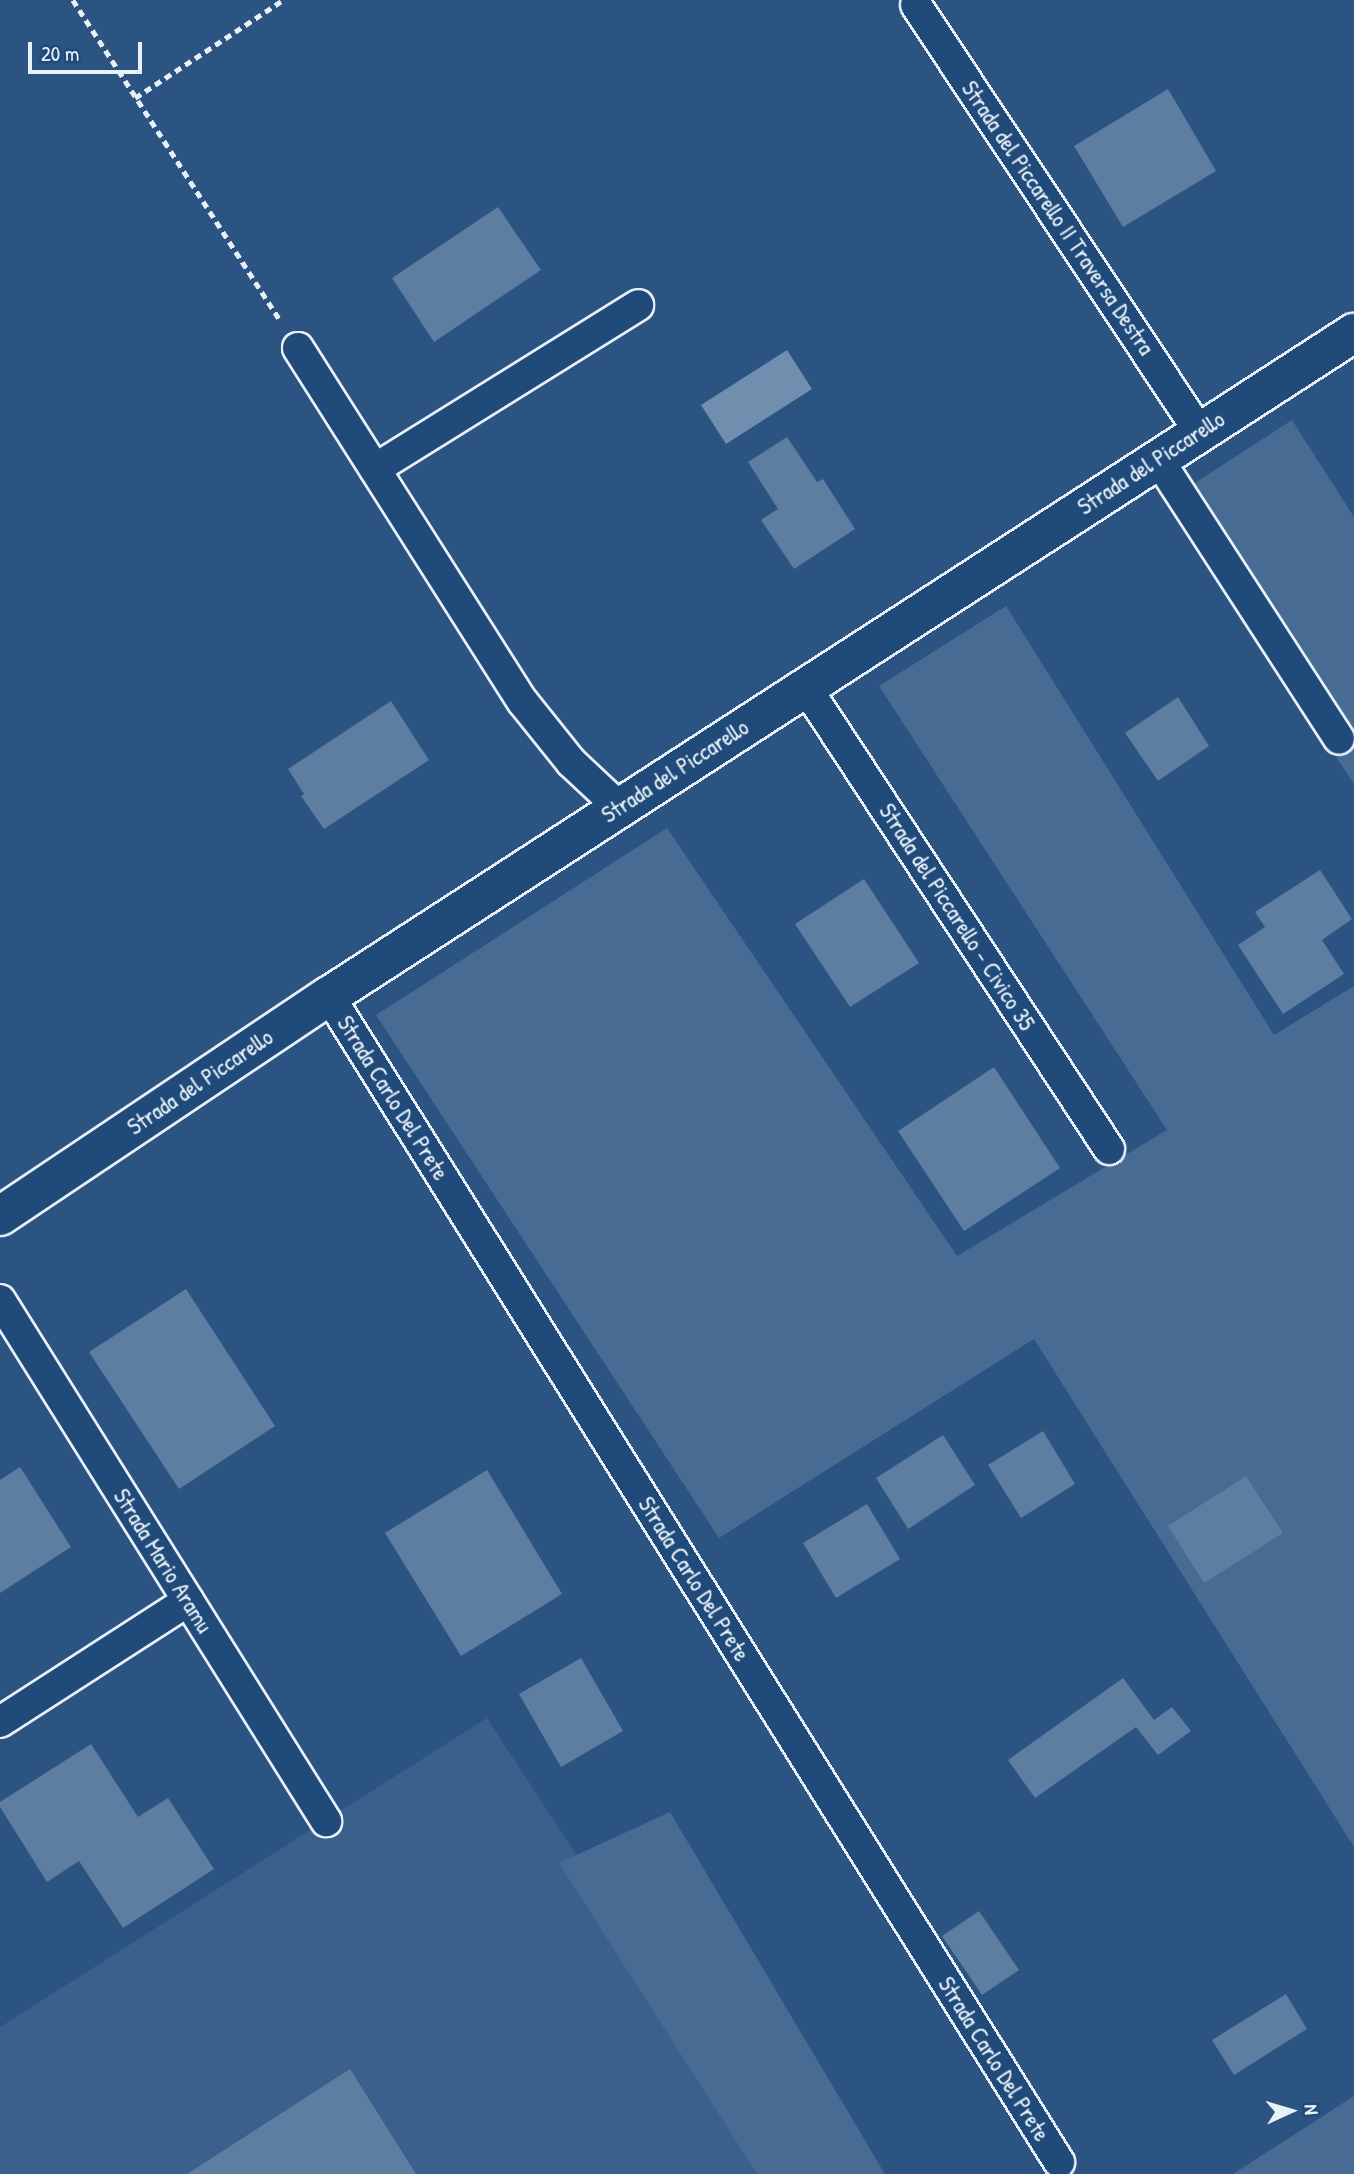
<!DOCTYPE html>
<html>
<head>
<meta charset="utf-8">
<style>
	body { margin:0 }
	#map { position:relative; width:1354px; height:2174px; overflow:hidden; background:#2b5482; font-family:"Patrick Hand",sans-serif }
	div>[style] { position:absolute }
	[style*='--x'] { left:calc(var(--x)*1px); top:calc(var(--y)*1px); width:calc(var(--w)*1px); rotate:calc(var(--a)*1deg) }
	.built>* { inset:0; background:#3a608b }
	.green>* { inset:0; background:#476b93 }
	.water>* { inset:0; background:#708ead }
	.building>* { inset:0; background:#5d7da1 }
	.path>* { height:4.5px; margin-top:-2.25px; transform-origin:0; background:repeating-linear-gradient(90deg,#e8f1f8 0 7px,transparent 0 12px) }
	.roads { filter:drop-shadow(2px 0 #e8f1f8) drop-shadow(-2px 0 #e8f1f8) drop-shadow(0 2px #e8f1f8) drop-shadow(0 -2px #e8f1f8) }
	.minor>* { height:30px; margin:-15px; padding:0 15px; transform-origin:15px; border-radius:15px; background:#1f4a7a }
	.tertiary>* { height:38px; margin:-19px; padding:0 19px; transform-origin:19px; border-radius:19px; background:#1f4a7a }
	span { translate:-50% -50%; white-space:nowrap; text-align:center; line-height:1.15; -webkit-text-stroke:6px #1f4a7a; paint-order:stroke }
	.street-label { font-size:23px; color:#e8f1f8 }
	.north { position:absolute; left:1256px; top:2076px; width:70px; height:70px; -webkit-text-stroke:5px #1f4a7a; paint-order:stroke; rotate:86deg; font-size:19px; font-weight:700; line-height:28px; text-align:center; color:#e8f1f8 }
	.north::after { content:''; display:block; margin:auto; width:24px; height:32px; background:#e8f1f8; clip-path:polygon(50% 0,100% 100%,50% 72%,0 100%) }
	.scale { position:absolute; left:28px; top:42px; width:114px; height:32px; box-sizing:border-box; border:4px solid #e8f1f8; border-top:0; padding-left:9px; font-size:21px; line-height:24px; white-space:nowrap; color:#e8f1f8; -webkit-text-stroke:5px #1f4a7a; paint-order:stroke }
</style>
</head>
<body>
<div id="map">
	<div class="built">
		<i style="clip-path:polygon(487px 1718px,785px 2174px,0 2174px,0 2027px)"></i>
	</div>
	<div class="green">
		<i style="clip-path:polygon(1292px 420px,1354px 517px,1354px 784px,1167px 501px)"></i>
		<i style="clip-path:polygon(1006px 606px,1274px 1035px,1354px 986px,1354px 1847px,1034px 1339px,719px 1538px,376px 1015px,667px 828px,957px 1256px,1167px 1130px,879px 686px)"></i>
		<i style="clip-path:polygon(670px 1812px,885px 2174px,757px 2174px,559px 1863px)"></i>
		<i style="clip-path:polygon(1354px 2096px,1354px 2174px,1233px 2174px)"></i>
	</div>
	<div class="water">
		<i style="clip-path:polygon(787px 350px,812px 389px,726px 444px,701px 405px)"></i>
	</div>
	<div class="building">
		<i style="clip-path:polygon(1168px 89px,1216px 171px,1123px 227px,1074px 146px)"></i>
		<i style="clip-path:polygon(498px 207px,541px 270px,434px 342px,392px 278px)"></i>
		<i style="clip-path:polygon(787px 437px,817px 482px,823px 479px,855px 529px,794px 569px,761px 520px,778px 509px,748px 462px)"></i>
		<i style="clip-path:polygon(1178px 697px,1209px 746px,1158px 781px,1125px 733px)"></i>
		<i style="clip-path:polygon(391px 701px,429px 760px,324px 829px,301px 796px,304px 794px,288px 769px)"></i>
		<i style="clip-path:polygon(1320px 870px,1352px 919px,1322px 940px,1344px 974px,1283px 1014px,1238px 945px,1265px 927px,1255px 912px)"></i>
		<i style="clip-path:polygon(864px 879px,919px 963px,850px 1007px,795px 924px)"></i>
		<i style="clip-path:polygon(994px 1067px,1060px 1168px,964px 1231px,898px 1131px)"></i>
		<i style="clip-path:polygon(186px 1289px,275px 1426px,179px 1489px,89px 1352px)"></i>
		<i style="clip-path:polygon(1043px 1431px,1075px 1484px,1021px 1518px,988px 1465px)"></i>
		<i style="clip-path:polygon(943px 1435px,975px 1485px,908px 1529px,876px 1478px)"></i>
		<i style="clip-path:polygon(20px 1467px,71px 1547px,0 1593px,0 1480px)"></i>
		<i style="clip-path:polygon(487px 1470px,562px 1594px,461px 1656px,385px 1533px)"></i>
		<i style="clip-path:polygon(1246px 1476px,1283px 1533px,1204px 1583px,1168px 1526px)"></i>
		<i style="clip-path:polygon(867px 1504px,900px 1559px,836px 1598px,803px 1543px)"></i>
		<i style="clip-path:polygon(581px 1658px,623px 1731px,561px 1767px,519px 1694px)"></i>
		<i style="clip-path:polygon(1123px 1678px,1154px 1720px,1172px 1707px,1191px 1731px,1158px 1755px,1136px 1727px,1035px 1798px,1008px 1760px)"></i>
		<i style="clip-path:polygon(91px 1744px,138px 1817px,168px 1798px,214px 1869px,123px 1928px,79px 1861px,47px 1882px,0 1807px,0 1802px)"></i>
		<i style="clip-path:polygon(979px 1911px,1019px 1970px,982px 1995px,942px 1936px)"></i>
		<i style="clip-path:polygon(1286px 1994px,1307px 2029px,1234px 2075px,1212px 2040px)"></i>
		<i style="clip-path:polygon(350px 2069px,416px 2174px,187px 2174px)"></i>
	</div>
	<div class="path">
		<i style="--x:73;--y:0;--w:382;--a:57.1"></i>
		<i style="--x:135;--y:98;--w:178;--a:-33.5"></i>
	</div>
	<div class="roads">
		<div class="minor">
			<i style="--x:916;--y:5;--w:511;--a:56.4"></i>
			<i style="--x:298;--y:348;--w:419;--a:57.6"></i>
			<i style="--x:523;--y:702;--w:77;--a:51.3"></i>
			<i style="--x:571;--y:762;--w:66;--a:43.2"></i>
			<i style="--x:1158;--y:459;--w:333;--a:57.1"></i>
			<i style="--x:375;--y:469;--w:310;--a:-31.9"></i>
			<i style="--x:805;--y:686;--w:554;--a:56.71"></i>
			<i style="--x:329;--y:996;--w:1376;--a:57.95"></i>
			<i style="--x:0;--y:1300;--w:615;--a:57.96"></i>
			<i style="--x:0;--y:1722;--w:224;--a:-32.8"></i>
		</div>
		<div class="tertiary">
			<i style="--x:0;--y:1216;--w:396;--a:-33.8"></i>
			<i style="--x:329;--y:996;--w:1221;--a:-32.9"></i>
		</div>
	</div>
	<div class="street-label">
		<span style="left:1058px;top:218px;rotate:56deg">Strada del Piccarello II Traversa Destra</span>
		<span style="left:1151px;top:463px;rotate:-33deg">Strada del Piccarello</span>
		<span style="left:675px;top:771px;rotate:-33deg">Strada del Piccarello</span>
		<span style="left:957px;top:917px;rotate:57deg">Strada del Piccarello - Civico 35</span>
		<span style="left:200px;top:1082px;rotate:-34deg">Strada del Piccarello</span>
		<span style="left:393px;top:1098px;rotate:58deg">Strada Carlo Del Prete</span>
		<span style="left:163px;top:1561px;rotate:58deg">Strada Mario Aramu</span>
		<span style="left:694px;top:1579px;rotate:58deg">Strada Carlo Del Prete</span>
		<span style="left:994px;top:2059px;rotate:58deg">Strada Carlo Del Prete</span>
	</div>
	<div class="north">N</div>
	<div class="scale">20 m</div>
</div>
</body>
</html>
